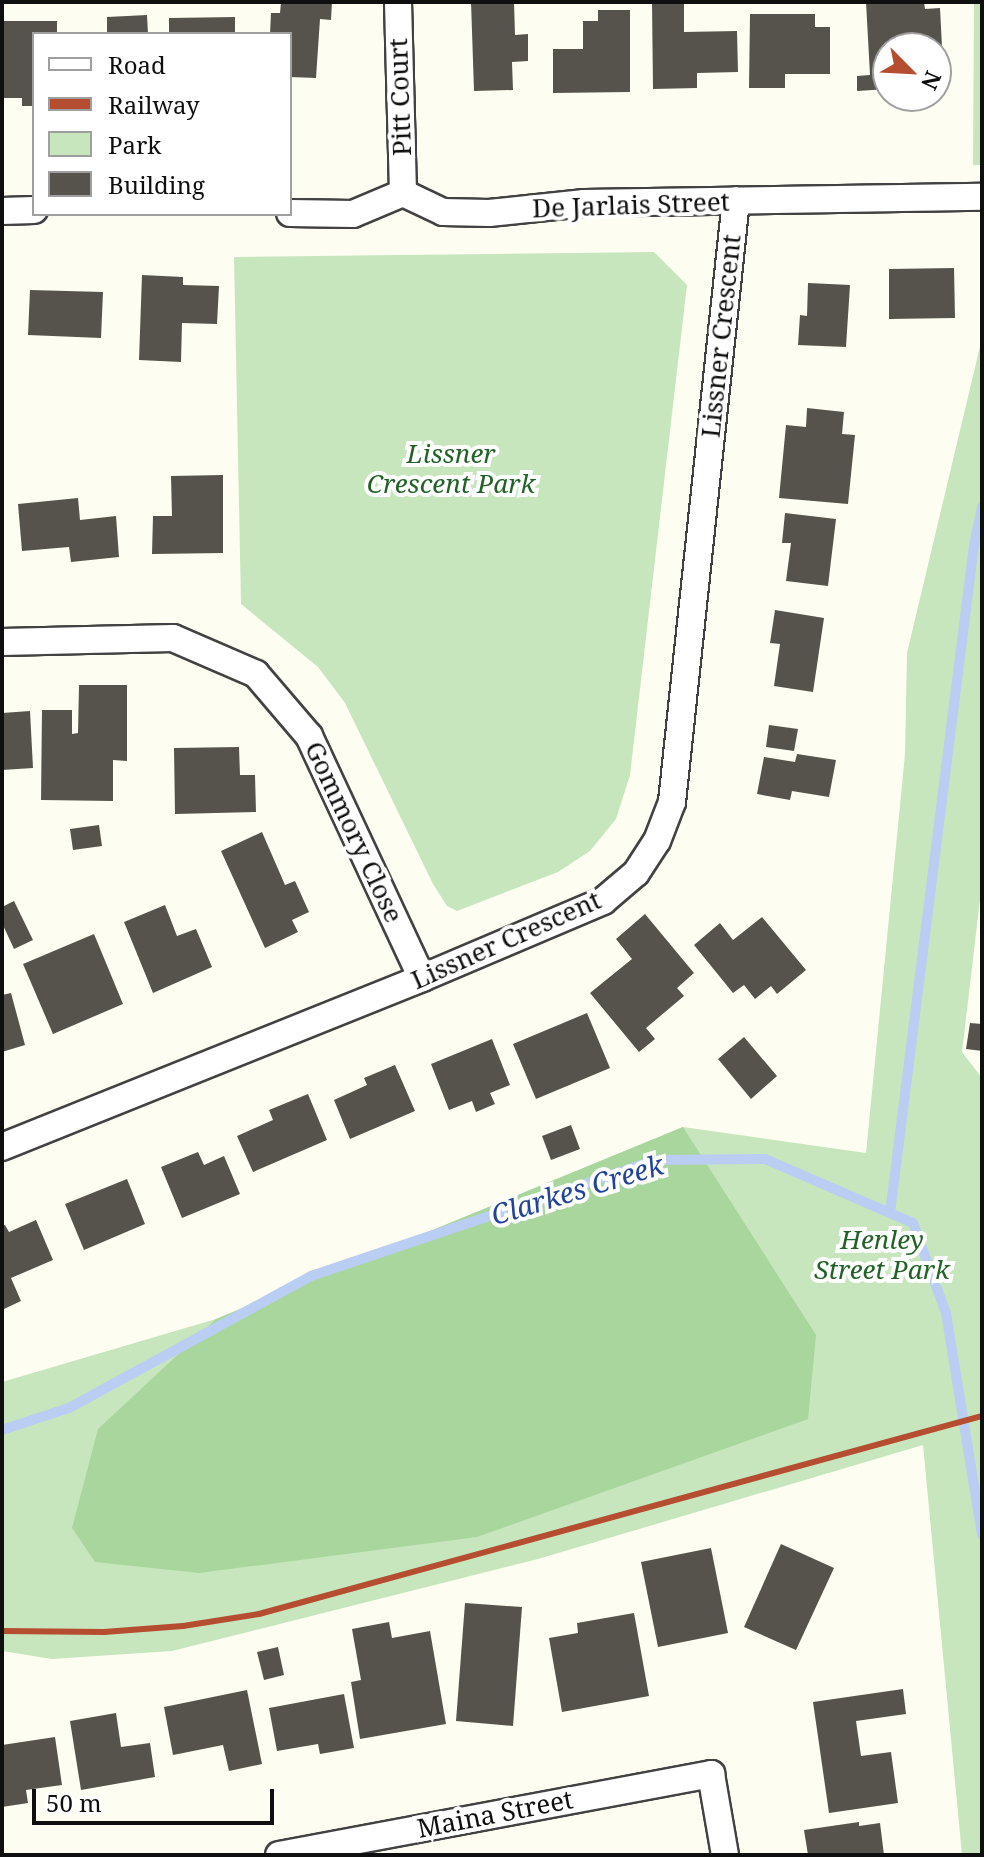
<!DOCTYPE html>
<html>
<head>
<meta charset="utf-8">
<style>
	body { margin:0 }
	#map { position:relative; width:984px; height:1857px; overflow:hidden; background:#fdfef1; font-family:"Noto Serif",serif }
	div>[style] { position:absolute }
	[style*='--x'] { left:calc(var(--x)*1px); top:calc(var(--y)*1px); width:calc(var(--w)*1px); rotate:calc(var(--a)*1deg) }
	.green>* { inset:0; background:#c7e6bd }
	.forest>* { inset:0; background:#a8d69d }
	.stream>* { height:10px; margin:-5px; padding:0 5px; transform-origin:5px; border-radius:5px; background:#b9cef2 }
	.building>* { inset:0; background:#56534c }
	.roads { filter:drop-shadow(2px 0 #424242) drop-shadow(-2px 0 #424242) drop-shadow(0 2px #424242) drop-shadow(0 -2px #424242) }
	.street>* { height:26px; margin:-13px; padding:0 13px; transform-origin:13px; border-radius:13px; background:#fff }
	.rail>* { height:6px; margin:-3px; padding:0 3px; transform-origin:3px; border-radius:3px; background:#b54d30 }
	span { translate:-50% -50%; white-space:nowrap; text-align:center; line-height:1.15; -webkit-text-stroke:8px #fff; paint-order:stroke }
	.street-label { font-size:26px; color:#0f0f0f }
	.park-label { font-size:26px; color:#236227; font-style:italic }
	.water-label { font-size:28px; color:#214498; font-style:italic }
	.frame { position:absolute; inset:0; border:4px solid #0f0f0f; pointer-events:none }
	.legend { position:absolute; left:32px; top:32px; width:260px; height:184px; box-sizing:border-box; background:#fff; border:2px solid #9f9f9f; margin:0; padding:10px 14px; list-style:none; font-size:24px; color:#0f0f0f }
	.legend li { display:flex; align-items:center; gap:16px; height:40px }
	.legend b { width:40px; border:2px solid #9f9f9f }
	.north { position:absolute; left:872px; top:32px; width:80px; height:80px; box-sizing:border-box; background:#fff; border:2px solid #9f9f9f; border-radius:50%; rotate:114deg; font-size:22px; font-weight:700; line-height:32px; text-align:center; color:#0f0f0f }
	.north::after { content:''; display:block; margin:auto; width:28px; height:36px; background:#b54d30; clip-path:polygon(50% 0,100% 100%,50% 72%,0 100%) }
	.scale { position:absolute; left:32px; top:1789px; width:242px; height:36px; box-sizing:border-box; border:4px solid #0f0f0f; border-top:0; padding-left:10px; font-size:24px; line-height:28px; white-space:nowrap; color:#0f0f0f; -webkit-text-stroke:6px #fff; paint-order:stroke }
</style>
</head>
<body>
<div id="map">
	<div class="green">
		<i style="clip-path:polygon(974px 2px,982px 2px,982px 165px,973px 165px)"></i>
		<i style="clip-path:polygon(654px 252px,687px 285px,630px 775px,616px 819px,590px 851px,558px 872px,457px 911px,447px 906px,433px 884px,345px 703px,318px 667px,241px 604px,234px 257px)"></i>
		<i style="clip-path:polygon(982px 338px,982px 883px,962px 1052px,982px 1078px,982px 1855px,962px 1855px,923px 1445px,538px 1559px,172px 1651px,52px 1659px,2px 1651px,2px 1382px,216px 1319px,683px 1127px,866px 1153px,905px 754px,907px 653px)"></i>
	</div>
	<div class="forest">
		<i style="clip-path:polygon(683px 1127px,816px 1335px,808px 1419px,477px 1537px,199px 1573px,95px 1562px,72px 1528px,98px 1429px,216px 1319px)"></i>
	</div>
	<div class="stream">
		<i style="--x:890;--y:1213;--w:673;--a:-82.83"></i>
		<i style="--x:974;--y:545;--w:39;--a:-78"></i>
		<i style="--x:2;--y:1430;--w:71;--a:-18.2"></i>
		<i style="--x:69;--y:1408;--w:276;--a:-28.6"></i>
		<i style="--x:311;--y:1276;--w:363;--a:-18.6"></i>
		<i style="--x:655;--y:1160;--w:110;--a:-0.5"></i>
		<i style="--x:765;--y:1159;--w:161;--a:23.4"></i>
		<i style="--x:913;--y:1223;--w:96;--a:69.9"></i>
		<i style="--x:946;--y:1313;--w:225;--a:80.8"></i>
	</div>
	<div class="building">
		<i style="clip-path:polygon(281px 2px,332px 2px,331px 20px,320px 19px,316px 78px,290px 77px,290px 34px,270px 34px,271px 13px,280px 13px)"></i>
		<i style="clip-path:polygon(471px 2px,514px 2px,515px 35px,528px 34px,528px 61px,512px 62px,513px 90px,474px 91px)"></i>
		<i style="clip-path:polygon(684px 2px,684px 32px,737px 31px,738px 72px,697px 73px,697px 88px,653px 89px,652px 3px)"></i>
		<i style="clip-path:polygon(866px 2px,924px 2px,925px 9px,940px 8px,943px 66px,936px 66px,936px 48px,888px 48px,888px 89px,857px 91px,857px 76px,870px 75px)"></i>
		<i style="clip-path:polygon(598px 10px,630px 10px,630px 92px,553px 93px,553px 49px,583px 49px,583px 21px,598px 21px)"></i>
		<i style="clip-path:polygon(750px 14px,815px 14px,815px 27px,830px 27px,830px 74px,785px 74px,785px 88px,749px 88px)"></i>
		<i style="clip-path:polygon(147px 15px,148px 34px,107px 34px,107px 17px)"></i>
		<i style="clip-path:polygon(235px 17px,235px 34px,169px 34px,169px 18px)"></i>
		<i style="clip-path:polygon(2px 21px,57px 21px,57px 34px,34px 34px,34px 106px,22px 106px,22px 98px,2px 98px)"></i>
		<i style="clip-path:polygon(954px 268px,955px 318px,889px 319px,889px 269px)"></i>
		<i style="clip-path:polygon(142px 275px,183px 277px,183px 285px,219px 286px,217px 324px,182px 323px,181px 362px,139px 360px)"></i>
		<i style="clip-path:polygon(808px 283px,850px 285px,846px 347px,798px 345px,800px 315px,807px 316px)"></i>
		<i style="clip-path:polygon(30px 290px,103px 292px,101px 338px,28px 335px)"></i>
		<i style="clip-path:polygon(807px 408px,844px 412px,842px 434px,855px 435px,848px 504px,779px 498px,786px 425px,806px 427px)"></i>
		<i style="clip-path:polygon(223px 475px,223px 553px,152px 554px,153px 516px,172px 516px,171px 476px)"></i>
		<i style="clip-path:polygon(78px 498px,80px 520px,116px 516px,119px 557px,71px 562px,69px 547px,22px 551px,18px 504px)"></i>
		<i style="clip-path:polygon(785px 513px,836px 519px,828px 586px,786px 581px,791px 543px,782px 543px)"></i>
		<i style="clip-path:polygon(775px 610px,824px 618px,813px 692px,774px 686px,780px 644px,770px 643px)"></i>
		<i style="clip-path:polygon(79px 685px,127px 685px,127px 761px,113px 760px,113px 801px,41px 800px,42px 710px,72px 710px,72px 734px,78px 733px)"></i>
		<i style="clip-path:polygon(30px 711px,33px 768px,2px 770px,2px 713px)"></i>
		<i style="clip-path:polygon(769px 725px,798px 729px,794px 751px,766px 747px)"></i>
		<i style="clip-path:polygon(239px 747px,240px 775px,255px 775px,256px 812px,175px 814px,174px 748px)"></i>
		<i style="clip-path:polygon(797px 754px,836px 760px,829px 797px,792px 791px,790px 800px,757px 794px,764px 757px,795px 762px)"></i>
		<i style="clip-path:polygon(99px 825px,102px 846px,73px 850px,70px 829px)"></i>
		<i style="clip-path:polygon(262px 832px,285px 885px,295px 881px,309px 912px,292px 920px,298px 932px,265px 948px,221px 851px)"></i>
		<i style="clip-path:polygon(14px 901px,33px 940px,14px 949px,2px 923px,2px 907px)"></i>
		<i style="clip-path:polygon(165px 905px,177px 936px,196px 929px,212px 967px,153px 993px,124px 922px)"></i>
		<i style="clip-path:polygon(645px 914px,694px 973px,677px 988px,684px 996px,646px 1028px,655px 1039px,639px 1052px,590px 993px,632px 959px,616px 939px)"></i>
		<i style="clip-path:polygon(762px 917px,806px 970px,777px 994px,771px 986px,755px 999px,744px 985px,733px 993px,694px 945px,720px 923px,733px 940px)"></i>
		<i style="clip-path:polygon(94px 934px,123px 1004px,53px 1034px,23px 964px)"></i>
		<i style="clip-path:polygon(11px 993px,25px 1045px,2px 1052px,2px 995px)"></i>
		<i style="clip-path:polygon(587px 1013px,610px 1068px,536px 1099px,513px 1044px)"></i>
		<i style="clip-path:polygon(970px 1023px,982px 1024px,982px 1051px,966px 1049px)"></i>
		<i style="clip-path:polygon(744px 1037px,777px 1076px,751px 1099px,718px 1059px)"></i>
		<i style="clip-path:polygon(492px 1039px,510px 1085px,490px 1093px,495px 1104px,476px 1112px,472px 1101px,449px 1110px,431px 1064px)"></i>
		<i style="clip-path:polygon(395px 1065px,415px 1111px,350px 1139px,334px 1100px,367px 1085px,364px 1078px)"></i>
		<i style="clip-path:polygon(308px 1094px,327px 1140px,253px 1172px,237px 1136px,273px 1120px,269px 1110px)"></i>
		<i style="clip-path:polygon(571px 1125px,580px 1149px,551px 1160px,542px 1136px)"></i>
		<i style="clip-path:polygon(198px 1152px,204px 1165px,224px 1156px,240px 1194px,182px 1218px,161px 1167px)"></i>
		<i style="clip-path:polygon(127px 1179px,145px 1224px,84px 1250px,65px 1204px)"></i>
		<i style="clip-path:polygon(36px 1220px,53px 1260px,11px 1278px,21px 1301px,4px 1309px,2px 1226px,5px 1225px,9px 1232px)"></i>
		<i style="clip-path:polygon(781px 1544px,834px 1568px,796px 1650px,744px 1627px)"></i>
		<i style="clip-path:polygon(711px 1548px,728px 1633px,658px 1647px,641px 1562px)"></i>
		<i style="clip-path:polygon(465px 1603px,522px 1607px,513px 1726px,456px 1721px)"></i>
		<i style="clip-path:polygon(634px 1613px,649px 1696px,562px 1712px,549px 1638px,578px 1633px,577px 1623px)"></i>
		<i style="clip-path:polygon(389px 1622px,392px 1638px,430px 1631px,446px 1724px,360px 1739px,351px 1682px,361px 1680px,352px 1629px)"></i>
		<i style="clip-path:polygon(278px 1647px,284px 1675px,264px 1680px,257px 1652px)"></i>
		<i style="clip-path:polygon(903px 1689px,906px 1714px,856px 1721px,861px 1756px,891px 1752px,898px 1803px,829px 1813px,813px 1702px)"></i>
		<i style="clip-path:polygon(247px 1690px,262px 1764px,229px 1771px,223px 1745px,173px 1755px,164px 1707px)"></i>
		<i style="clip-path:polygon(344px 1694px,354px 1748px,320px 1754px,318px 1744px,277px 1751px,269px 1708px)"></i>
		<i style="clip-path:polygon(116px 1713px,121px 1747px,150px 1743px,155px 1777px,81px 1790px,70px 1721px)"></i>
		<i style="clip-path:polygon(55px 1737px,62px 1785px,26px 1790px,28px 1803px,2px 1807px,2px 1745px)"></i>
		<i style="clip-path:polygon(859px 1822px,859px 1826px,880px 1823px,884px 1855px,808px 1855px,804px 1830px)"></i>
	</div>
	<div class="roads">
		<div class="street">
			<i style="--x:398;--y:2;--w:191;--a:88.5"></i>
			<i style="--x:2;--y:211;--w:32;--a:-2"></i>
			<i style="--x:290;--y:213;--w:63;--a:0.9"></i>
			<i style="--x:353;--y:214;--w:54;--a:-22.8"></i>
			<i style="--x:403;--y:193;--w:44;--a:25.4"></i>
			<i style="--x:443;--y:212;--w:46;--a:1.2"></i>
			<i style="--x:489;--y:213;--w:96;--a:-6"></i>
			<i style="--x:584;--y:203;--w:398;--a:-0.9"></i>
			<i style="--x:2;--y:642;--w:171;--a:-1.3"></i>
			<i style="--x:173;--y:638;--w:90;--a:23.4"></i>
			<i style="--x:256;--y:674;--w:82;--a:49.5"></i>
			<i style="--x:309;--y:736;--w:267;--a:65"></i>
			<i style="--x:2;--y:1147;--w:453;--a:-21.9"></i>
			<i style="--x:422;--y:978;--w:197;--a:-23"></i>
			<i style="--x:603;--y:901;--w:43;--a:-40.3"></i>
			<i style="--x:636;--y:873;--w:38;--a:-57"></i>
			<i style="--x:657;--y:841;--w:42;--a:-69"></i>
			<i style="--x:672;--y:802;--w:605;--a:-83.93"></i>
			<i style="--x:279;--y:1855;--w:440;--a:-10.6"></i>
			<i style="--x:711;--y:1774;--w:82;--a:80.2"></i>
		</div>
	</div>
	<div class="rail">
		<i style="--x:2;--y:1631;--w:102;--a:0.6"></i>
		<i style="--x:104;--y:1632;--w:79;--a:-4.3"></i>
		<i style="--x:183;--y:1626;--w:77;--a:-9"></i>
		<i style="--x:259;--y:1614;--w:750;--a:-15.32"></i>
	</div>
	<div class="street-label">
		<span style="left:400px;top:97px;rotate:-92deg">Pitt Court</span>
		<span style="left:631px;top:205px;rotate:-2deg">De Jarlais Street</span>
		<span style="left:721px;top:336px;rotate:-84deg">Lissner Crescent</span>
		<span style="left:354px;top:832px;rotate:65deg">Gommory Close</span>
		<span style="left:506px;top:940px;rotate:-24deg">Lissner Crescent</span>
		<span style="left:495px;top:1814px;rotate:-11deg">Maina Street</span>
	</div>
	<div class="park-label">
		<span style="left:451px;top:469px">Lissner<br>Crescent Park</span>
		<span style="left:882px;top:1255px">Henley<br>Street Park</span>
	</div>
	<div class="water-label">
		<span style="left:577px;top:1189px;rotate:-17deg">Clarkes Creek</span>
	</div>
	<div class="frame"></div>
	<ul class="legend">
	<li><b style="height:10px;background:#fff"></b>Road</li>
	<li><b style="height:10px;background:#b54d30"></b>Railway</li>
	<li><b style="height:22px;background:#c7e6bd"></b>Park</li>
	<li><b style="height:22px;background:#56534c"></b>Building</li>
	</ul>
	<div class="north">N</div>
	<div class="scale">50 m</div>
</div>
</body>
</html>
